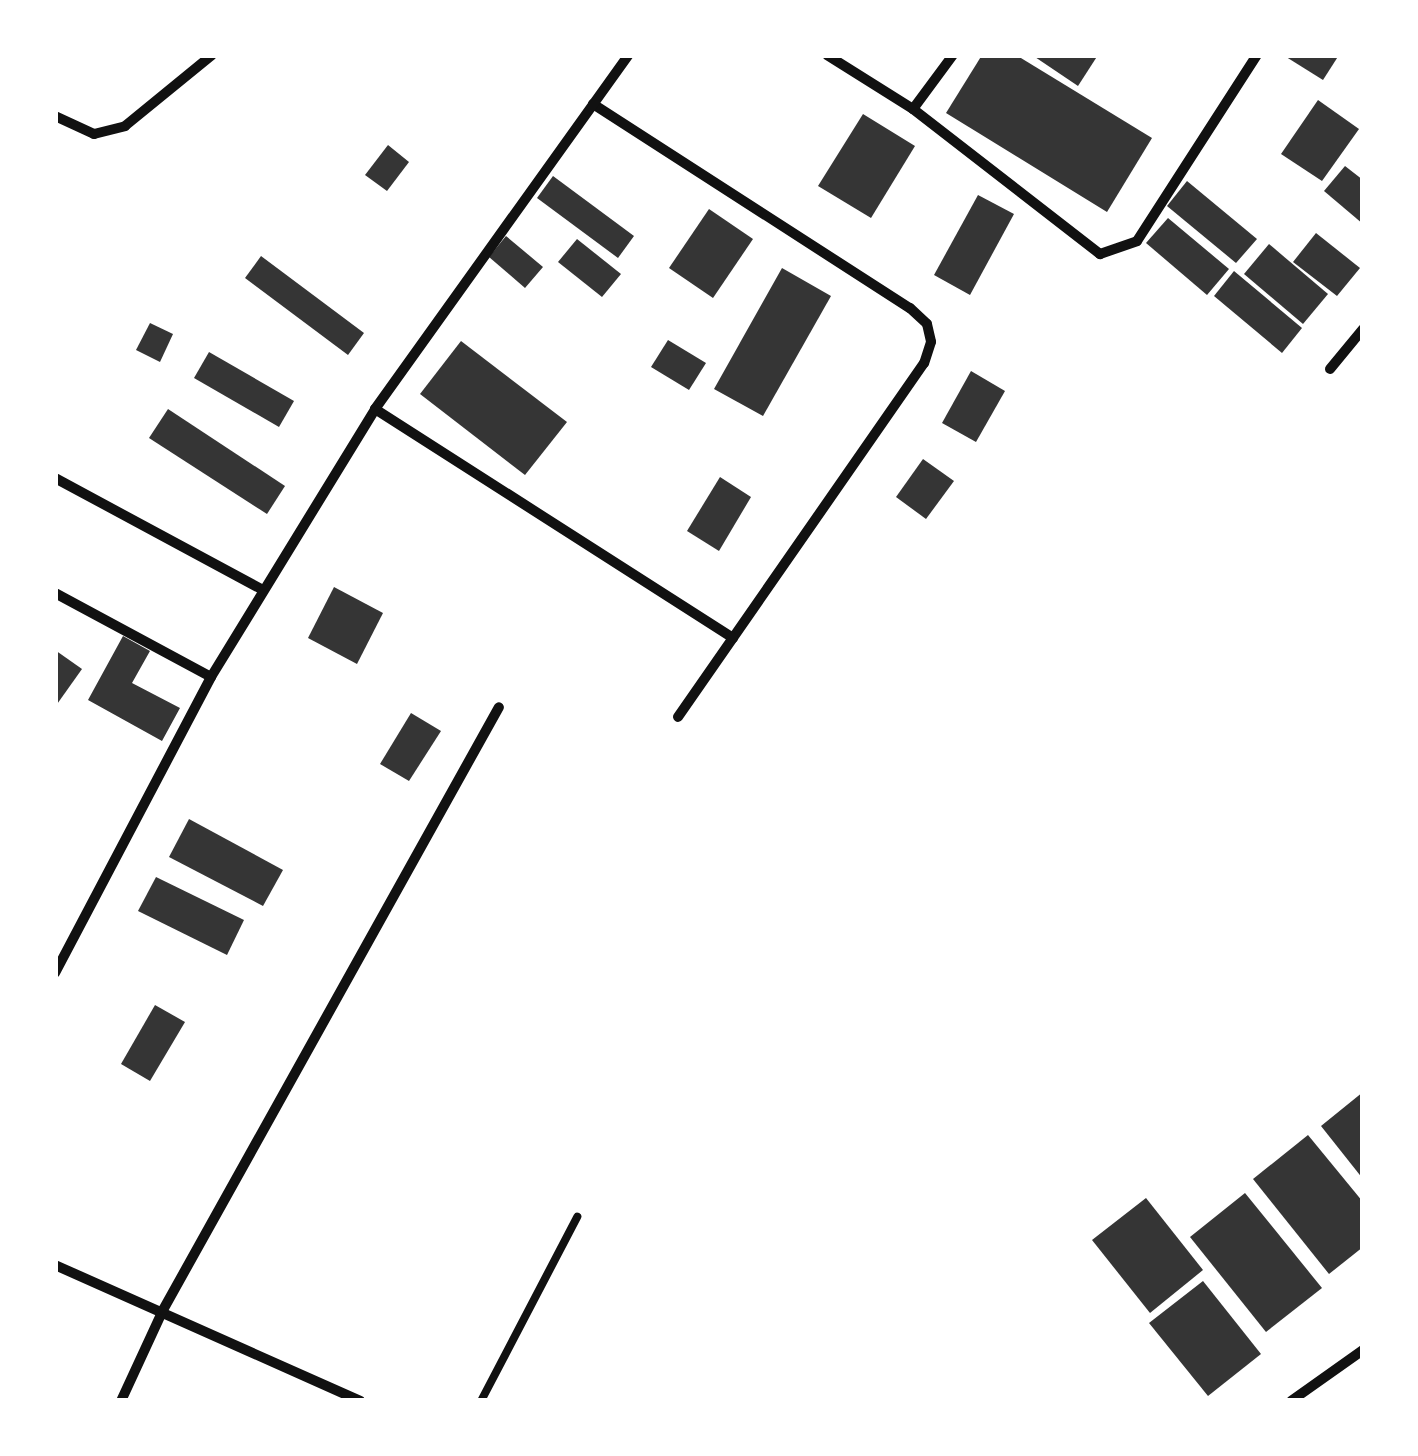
<!DOCTYPE html>
<html>
<head>
<meta charset="utf-8">
<style>
	body { margin:0 }
	#map { position:relative; width:1418px; height:1456px; overflow:hidden; background:#fff; font-family:"Roboto Condensed",sans-serif }
	div>[style] { position:absolute }
	[style*='--x'] { left:calc(var(--x)*1px); top:calc(var(--y)*1px); width:calc(var(--w)*1px); rotate:calc(var(--a)*1deg) }
	.building>* { inset:0; background:#353535 }
	.service>* { height:8px; margin:-4px; padding:0 4px; transform-origin:4px; border-radius:4px; background:#111 }
	.minor>* { height:10px; margin:-5px; padding:0 5px; transform-origin:5px; border-radius:5px; background:#111 }
	span { translate:-50% -50%; white-space:nowrap; text-align:center; line-height:1.15; -webkit-text-stroke:8px #fff; paint-order:stroke }
	.frame { position:absolute; inset:0; border:58px solid #fff; pointer-events:none }
</style>
</head>
<body>
<div id="map">
	<div class="building">
		<i style="clip-path:polygon(982px 55px,1016px 55px,1152px 138px,1107px 212px,946px 113px)"></i>
		<i style="clip-path:polygon(1032px 55px,1098px 55px,1078px 86px)"></i>
		<i style="clip-path:polygon(1283px 55px,1339px 55px,1323px 80px)"></i>
		<i style="clip-path:polygon(1318px 100px,1359px 129px,1322px 181px,1281px 154px)"></i>
		<i style="clip-path:polygon(863px 114px,915px 146px,871px 218px,818px 186px)"></i>
		<i style="clip-path:polygon(388px 145px,409px 162px,387px 191px,365px 175px)"></i>
		<i style="clip-path:polygon(1345px 166px,1363px 180px,1363px 224px,1324px 191px)"></i>
		<i style="clip-path:polygon(553px 176px,634px 236px,618px 258px,537px 198px)"></i>
		<i style="clip-path:polygon(1187px 181px,1257px 239px,1236px 263px,1167px 206px)"></i>
		<i style="clip-path:polygon(978px 195px,1014px 214px,970px 295px,934px 275px)"></i>
		<i style="clip-path:polygon(709px 209px,753px 239px,713px 298px,669px 268px)"></i>
		<i style="clip-path:polygon(1168px 218px,1229px 269px,1207px 295px,1146px 243px)"></i>
		<i style="clip-path:polygon(1316px 233px,1360px 268px,1337px 296px,1293px 262px)"></i>
		<i style="clip-path:polygon(506px 236px,543px 267px,525px 288px,489px 257px)"></i>
		<i style="clip-path:polygon(577px 239px,621px 274px,602px 297px,558px 262px)"></i>
		<i style="clip-path:polygon(1269px 244px,1328px 294px,1303px 324px,1244px 274px)"></i>
		<i style="clip-path:polygon(261px 256px,364px 333px,348px 355px,245px 278px)"></i>
		<i style="clip-path:polygon(782px 268px,831px 296px,763px 416px,714px 389px)"></i>
		<i style="clip-path:polygon(1234px 271px,1302px 328px,1282px 353px,1214px 296px)"></i>
		<i style="clip-path:polygon(150px 323px,173px 334px,160px 362px,136px 350px)"></i>
		<i style="clip-path:polygon(668px 340px,706px 363px,689px 390px,651px 367px)"></i>
		<i style="clip-path:polygon(461px 341px,567px 422px,525px 475px,420px 394px)"></i>
		<i style="clip-path:polygon(209px 352px,294px 401px,279px 427px,194px 378px)"></i>
		<i style="clip-path:polygon(971px 371px,1005px 391px,976px 442px,942px 423px)"></i>
		<i style="clip-path:polygon(168px 409px,285px 486px,267px 514px,149px 438px)"></i>
		<i style="clip-path:polygon(923px 459px,954px 481px,926px 519px,896px 497px)"></i>
		<i style="clip-path:polygon(720px 477px,751px 497px,719px 551px,687px 531px)"></i>
		<i style="clip-path:polygon(334px 587px,383px 613px,357px 664px,308px 638px)"></i>
		<i style="clip-path:polygon(123px 636px,150px 651px,132px 683px,180px 708px,162px 741px,88px 700px)"></i>
		<i style="clip-path:polygon(55px 650px,82px 669px,55px 707px)"></i>
		<i style="clip-path:polygon(411px 713px,441px 731px,409px 781px,380px 764px)"></i>
		<i style="clip-path:polygon(189px 819px,283px 870px,263px 906px,169px 857px)"></i>
		<i style="clip-path:polygon(156px 877px,244px 920px,227px 955px,138px 911px)"></i>
		<i style="clip-path:polygon(155px 1005px,185px 1022px,150px 1081px,121px 1064px)"></i>
		<i style="clip-path:polygon(1363px 1092px,1363px 1179px,1321px 1126px)"></i>
		<i style="clip-path:polygon(1308px 1135px,1363px 1202px,1363px 1247px,1329px 1274px,1253px 1179px)"></i>
		<i style="clip-path:polygon(1245px 1193px,1322px 1288px,1266px 1332px,1190px 1237px)"></i>
		<i style="clip-path:polygon(1146px 1198px,1203px 1270px,1150px 1313px,1092px 1240px)"></i>
		<i style="clip-path:polygon(1203px 1281px,1261px 1354px,1208px 1396px,1149px 1323px)"></i>
	</div>
	<div class="service">
		<i style="--x:481;--y:1401;--w:208;--a:-62.4"></i>
	</div>
	<div class="minor">
		<i style="--x:827;--y:55;--w:102;--a:32.1"></i>
		<i style="--x:913;--y:109;--w:237;--a:37.8"></i>
		<i style="--x:1100;--y:254;--w:39;--a:-19"></i>
		<i style="--x:1137;--y:241;--w:221;--a:-57.2"></i>
		<i style="--x:593;--y:104;--w:377;--a:32.8"></i>
		<i style="--x:910;--y:308;--w:23;--a:43"></i>
		<i style="--x:927;--y:324;--w:18;--a:77"></i>
		<i style="--x:931;--y:342;--w:22;--a:108"></i>
		<i style="--x:924;--y:363;--w:431;--a:124.8"></i>
		<i style="--x:913;--y:109;--w:67;--a:-53.5"></i>
		<i style="--x:55;--y:116;--w:43;--a:24.8"></i>
		<i style="--x:94;--y:134;--w:32;--a:-14"></i>
		<i style="--x:125;--y:126;--w:112;--a:-39.2"></i>
		<i style="--x:1330;--y:369;--w:52;--a:-50.5"></i>
		<i style="--x:375;--y:409;--w:425;--a:32.6"></i>
		<i style="--x:55;--y:478;--w:236;--a:28.3"></i>
		<i style="--x:55;--y:593;--w:177;--a:28.3"></i>
		<i style="--x:55;--y:973;--w:335;--a:-62.2"></i>
		<i style="--x:211;--y:677;--w:314;--a:-58.5"></i>
		<i style="--x:375;--y:409;--w:435;--a:-54.4"></i>
		<i style="--x:55;--y:1265;--w:334;--a:24"></i>
		<i style="--x:121;--y:1401;--w:100;--a:-65.2"></i>
		<i style="--x:163;--y:1310;--w:690;--a:-60.87"></i>
		<i style="--x:1291;--y:1401;--w:88;--a:-35.3"></i>
	</div>
	<div class="frame"></div>
</div>
</body>
</html>
